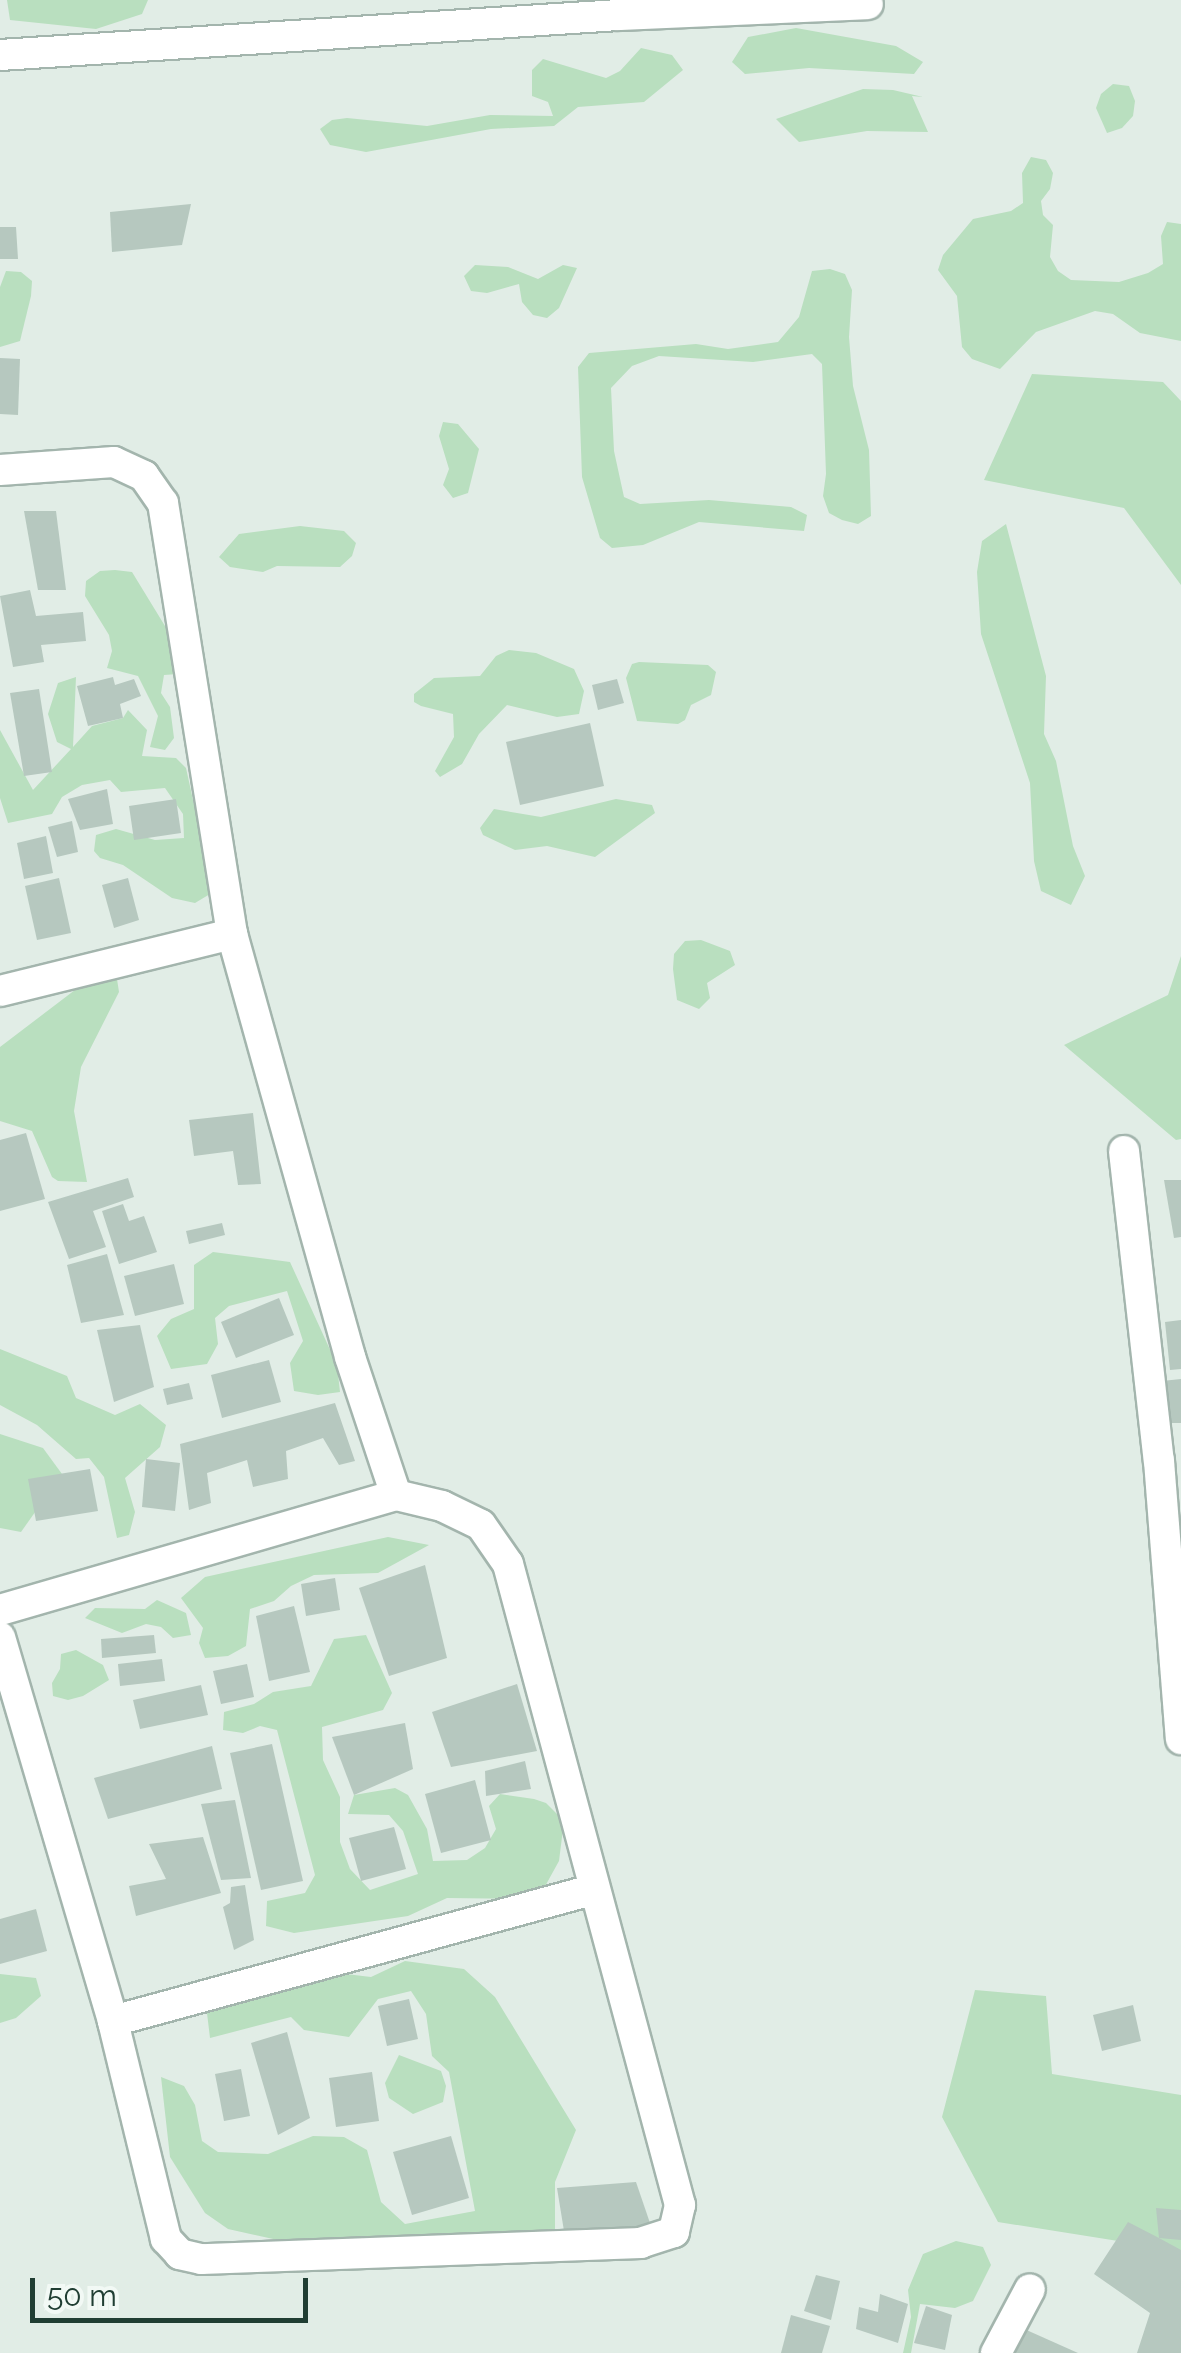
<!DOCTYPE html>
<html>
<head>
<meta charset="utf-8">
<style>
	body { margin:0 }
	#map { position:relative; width:1181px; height:2353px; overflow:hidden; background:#e1ede6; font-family:Raleway,sans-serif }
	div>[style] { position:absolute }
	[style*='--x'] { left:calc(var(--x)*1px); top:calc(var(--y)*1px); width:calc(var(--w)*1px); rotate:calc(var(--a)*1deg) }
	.green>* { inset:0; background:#b9dfbf }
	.building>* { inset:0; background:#b6c8bf }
	.roads { filter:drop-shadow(2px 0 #a3b5ad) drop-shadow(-2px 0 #a3b5ad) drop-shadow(0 2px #a3b5ad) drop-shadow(0 -2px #a3b5ad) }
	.minor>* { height:30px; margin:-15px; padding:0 15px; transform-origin:15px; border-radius:15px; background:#fff }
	span { translate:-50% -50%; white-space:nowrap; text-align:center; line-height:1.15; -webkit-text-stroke:10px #f2f9f5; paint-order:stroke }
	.scale { position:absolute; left:30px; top:2278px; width:278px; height:45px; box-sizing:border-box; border:5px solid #203e33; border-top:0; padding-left:12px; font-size:30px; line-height:35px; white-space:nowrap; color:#203e33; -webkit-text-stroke:8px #f2f9f5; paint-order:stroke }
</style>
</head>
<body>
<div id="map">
	<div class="green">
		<i style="clip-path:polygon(7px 0,148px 0,142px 14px,96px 29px,10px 20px)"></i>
		<i style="clip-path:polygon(796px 28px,896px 46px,923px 62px,914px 74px,809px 68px,745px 74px,732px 62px,748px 37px)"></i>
		<i style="clip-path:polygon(641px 48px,672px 55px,683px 70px,644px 102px,578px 107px,554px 126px,491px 129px,366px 152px,330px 145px,320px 129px,332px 120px,347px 118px,427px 126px,490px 115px,553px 116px,548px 102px,532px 96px,532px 70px,543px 59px,606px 78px,620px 71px)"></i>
		<i style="clip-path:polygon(1113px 84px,1129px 86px,1135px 101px,1133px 116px,1122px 128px,1107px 133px,1096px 108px,1101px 94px)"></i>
		<i style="clip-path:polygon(863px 89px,893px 90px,923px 97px,912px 96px,928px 132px,867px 131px,799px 142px,776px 119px)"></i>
		<i style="clip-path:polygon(1031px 157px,1046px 160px,1053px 173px,1050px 189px,1041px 201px,1043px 215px,1053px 225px,1050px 257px,1058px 271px,1071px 280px,1119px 282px,1148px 273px,1163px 264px,1161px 236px,1167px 222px,1181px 224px,1181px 341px,1140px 333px,1113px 314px,1095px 311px,1036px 332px,1000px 369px,972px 359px,962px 347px,957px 296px,938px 270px,943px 255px,973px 219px,1011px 211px,1023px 203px,1022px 173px)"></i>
		<i style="clip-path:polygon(475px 265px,508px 267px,538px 279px,563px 265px,577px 268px,559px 308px,547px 318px,533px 315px,522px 302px,519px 284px,487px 293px,471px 291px,464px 276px)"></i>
		<i style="clip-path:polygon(830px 269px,845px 274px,852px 290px,849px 337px,853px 386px,869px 450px,871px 516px,858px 524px,842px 520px,829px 513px,823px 496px,826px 474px,822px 364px,812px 354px,753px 362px,659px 356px,632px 366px,611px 388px,614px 451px,624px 497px,640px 504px,709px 500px,791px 507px,807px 515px,804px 531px,699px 522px,643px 545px,612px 548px,600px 538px,582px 477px,578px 367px,589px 353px,696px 344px,728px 349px,778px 342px,799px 317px,812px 271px)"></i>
		<i style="clip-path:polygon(6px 271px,21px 272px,32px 281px,31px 296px,20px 341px,0 347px,0 287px)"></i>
		<i style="clip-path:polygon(1032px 374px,1163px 382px,1181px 401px,1181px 585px,1124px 508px,984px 480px)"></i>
		<i style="clip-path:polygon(443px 422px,458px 424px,479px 449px,468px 493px,453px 498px,443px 485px,449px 469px,439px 436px)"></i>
		<i style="clip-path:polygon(1006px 524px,1046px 676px,1044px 734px,1056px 761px,1073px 846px,1085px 876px,1071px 905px,1041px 891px,1034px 861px,1030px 783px,981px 634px,977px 572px,982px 541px)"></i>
		<i style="clip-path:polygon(300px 526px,344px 531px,356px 543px,352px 556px,340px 567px,277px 566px,263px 572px,230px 567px,219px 557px,239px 534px)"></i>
		<i style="clip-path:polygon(115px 570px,132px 572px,187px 662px,178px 674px,164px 675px,161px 693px,170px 707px,174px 738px,165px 750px,150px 747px,158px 716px,138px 676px,107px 668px,112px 651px,109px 635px,85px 596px,86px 581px,100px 571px)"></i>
		<i style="clip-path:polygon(509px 650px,536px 653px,574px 669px,584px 691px,579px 714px,557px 717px,507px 705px,479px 734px,462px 764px,440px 777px,435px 771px,454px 737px,453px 714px,421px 706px,414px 702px,414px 694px,434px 678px,480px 676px,496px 656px)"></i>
		<i style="clip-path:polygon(639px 662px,708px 665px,716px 672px,711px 695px,691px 705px,685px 720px,678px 724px,637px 721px,626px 678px,632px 664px)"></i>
		<i style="clip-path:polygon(76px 677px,73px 747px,92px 726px,123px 718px,128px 710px,147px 730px,142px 756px,176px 758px,186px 768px,209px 873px,210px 894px,195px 903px,172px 898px,123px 865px,100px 858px,94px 851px,96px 835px,116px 829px,155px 840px,184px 838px,183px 814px,165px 788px,121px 792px,110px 780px,82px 785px,62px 797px,52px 814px,8px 823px,0 798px,0 730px,33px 790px,71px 749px,57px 742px,48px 714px,58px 683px)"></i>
		<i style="clip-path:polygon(616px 799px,652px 805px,655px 813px,595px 857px,547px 846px,515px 850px,483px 835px,480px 828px,494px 809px,541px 817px)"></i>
		<i style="clip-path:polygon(701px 940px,730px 951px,735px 965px,707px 983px,710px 998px,699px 1009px,677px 1000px,673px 969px,674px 954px,685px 941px)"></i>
		<i style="clip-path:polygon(1181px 956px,1181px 1139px,1176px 1140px,1064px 1045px,1168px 995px)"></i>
		<i style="clip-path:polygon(92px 977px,117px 979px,119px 992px,81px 1067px,74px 1111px,87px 1182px,58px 1181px,52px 1177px,32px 1131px,0 1121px,0 1047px)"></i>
		<i style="clip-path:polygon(213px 1252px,290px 1262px,337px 1365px,340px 1392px,318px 1395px,294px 1391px,290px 1363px,303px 1341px,287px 1291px,229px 1306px,215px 1318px,218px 1344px,207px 1364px,171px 1369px,157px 1336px,171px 1319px,194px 1309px,194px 1265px)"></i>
		<i style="clip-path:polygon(0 1349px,67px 1376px,76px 1398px,115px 1415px,140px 1404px,166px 1425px,160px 1447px,125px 1478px,135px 1512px,129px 1535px,117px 1538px,104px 1477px,89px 1458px,76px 1459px,37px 1425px,0 1405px)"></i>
		<i style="clip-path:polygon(0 1434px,43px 1448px,62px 1474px,21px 1532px,0 1528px)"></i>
		<i style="clip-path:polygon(388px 1537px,429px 1545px,378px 1573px,314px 1575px,291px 1586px,274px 1601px,250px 1609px,246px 1646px,228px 1656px,205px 1658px,199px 1643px,203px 1628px,181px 1598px,205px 1577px)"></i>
		<i style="clip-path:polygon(157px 1600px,186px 1613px,191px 1635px,173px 1638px,161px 1627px,146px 1624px,122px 1633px,85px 1618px,95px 1608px,145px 1609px)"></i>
		<i style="clip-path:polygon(366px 1635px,392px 1693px,383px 1710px,322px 1727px,323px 1760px,340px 1797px,340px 1842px,350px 1869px,370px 1890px,418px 1874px,403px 1831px,389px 1815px,348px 1814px,354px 1795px,395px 1788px,408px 1795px,427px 1829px,433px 1861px,467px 1860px,485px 1848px,496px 1829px,489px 1806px,500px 1794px,534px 1799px,546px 1803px,564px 1821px,559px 1861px,538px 1899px,447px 1898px,408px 1916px,294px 1933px,266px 1926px,267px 1901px,305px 1893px,315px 1875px,277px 1730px,260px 1726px,243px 1733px,223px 1730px,224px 1712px,254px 1704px,273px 1692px,311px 1686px,334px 1639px)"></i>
		<i style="clip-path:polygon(76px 1650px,103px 1665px,109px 1680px,83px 1696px,68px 1700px,53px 1696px,52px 1683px,60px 1669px,61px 1654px)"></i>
		<i style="clip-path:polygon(405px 1961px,464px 1969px,495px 1997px,576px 2130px,555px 2182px,555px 2233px,361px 2237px,314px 2248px,228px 2229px,205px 2213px,170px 2157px,161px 2077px,184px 2086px,195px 2105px,202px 2141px,218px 2152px,268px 2154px,313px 2136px,344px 2137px,367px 2150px,381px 2202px,405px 2224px,475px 2211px,449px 2072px,432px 2056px,426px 2014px,411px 1991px,378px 1999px,349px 2037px,304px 2030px,291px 2017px,210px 2038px,207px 2013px,278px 1993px,300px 1980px,346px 1974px,371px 1977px)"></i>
		<i style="clip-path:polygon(0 1974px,36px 1978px,41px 1996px,16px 2018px,0 2023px)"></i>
		<i style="clip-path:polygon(975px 1990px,1046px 1996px,1052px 2074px,1181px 2095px,1181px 2251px,998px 2222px,942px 2117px)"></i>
		<i style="clip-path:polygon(399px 2055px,441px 2071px,446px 2086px,443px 2102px,413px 2114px,389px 2098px,385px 2083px)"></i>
		<i style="clip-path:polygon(956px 2241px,983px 2247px,991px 2265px,973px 2301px,955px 2308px,920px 2304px,911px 2353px,903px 2353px,911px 2317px,908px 2290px,923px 2254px)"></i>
	</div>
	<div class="building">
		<i style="clip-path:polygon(191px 204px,182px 245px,112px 252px,110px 212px)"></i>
		<i style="clip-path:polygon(0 227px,16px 227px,18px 259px,0 259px)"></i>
		<i style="clip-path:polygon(0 358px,20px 359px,18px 415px,0 414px)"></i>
		<i style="clip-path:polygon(24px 511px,56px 511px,66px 590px,38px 590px)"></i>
		<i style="clip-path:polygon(30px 590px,36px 616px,83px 612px,86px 641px,41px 645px,44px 662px,13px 667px,0 596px)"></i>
		<i style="clip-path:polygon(113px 677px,115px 685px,134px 679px,141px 696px,120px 704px,123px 718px,88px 726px,77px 686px)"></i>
		<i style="clip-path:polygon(617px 679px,624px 703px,598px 710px,592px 685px)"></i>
		<i style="clip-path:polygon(39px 689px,52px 772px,24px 776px,10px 693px)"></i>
		<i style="clip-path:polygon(590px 723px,604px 786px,520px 805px,506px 742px)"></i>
		<i style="clip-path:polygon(107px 789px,113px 824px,80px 830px,68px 799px)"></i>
		<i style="clip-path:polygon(176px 799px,181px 833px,134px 840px,129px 806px)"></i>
		<i style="clip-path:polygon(72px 821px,78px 852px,57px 857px,48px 827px)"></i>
		<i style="clip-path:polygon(46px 836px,53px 873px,24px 879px,17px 843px)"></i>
		<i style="clip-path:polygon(59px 878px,71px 933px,37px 940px,25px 886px)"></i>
		<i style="clip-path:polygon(128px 878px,139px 920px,114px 928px,102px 885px)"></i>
		<i style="clip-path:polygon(253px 1113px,261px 1184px,238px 1185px,233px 1151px,194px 1156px,189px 1120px)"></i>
		<i style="clip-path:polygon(26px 1133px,45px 1199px,0 1211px,0 1140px)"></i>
		<i style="clip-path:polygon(128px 1178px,134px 1197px,93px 1211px,106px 1247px,69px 1259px,48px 1202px)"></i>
		<i style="clip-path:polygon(1164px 1180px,1181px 1180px,1181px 1237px,1174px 1238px)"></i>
		<i style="clip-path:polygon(123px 1204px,129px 1221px,144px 1216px,157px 1252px,119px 1264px,102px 1211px)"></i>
		<i style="clip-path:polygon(222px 1223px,225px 1235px,189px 1244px,186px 1231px)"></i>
		<i style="clip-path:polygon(107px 1254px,124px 1315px,81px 1323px,67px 1265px)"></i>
		<i style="clip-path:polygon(174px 1264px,184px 1304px,135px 1316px,124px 1276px)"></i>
		<i style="clip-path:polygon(279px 1298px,294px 1335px,236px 1358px,221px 1322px)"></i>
		<i style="clip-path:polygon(1181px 1320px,1181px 1369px,1170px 1370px,1165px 1322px)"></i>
		<i style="clip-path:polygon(140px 1325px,154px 1387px,114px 1402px,97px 1330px)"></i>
		<i style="clip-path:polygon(269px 1360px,281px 1402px,222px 1418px,211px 1375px)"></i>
		<i style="clip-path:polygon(1181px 1379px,1181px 1423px,1170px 1423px,1162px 1381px)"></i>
		<i style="clip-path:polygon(189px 1383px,193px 1399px,167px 1405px,163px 1389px)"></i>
		<i style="clip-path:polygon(335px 1403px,355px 1461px,339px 1465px,323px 1438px,286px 1451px,288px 1479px,253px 1487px,247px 1460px,207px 1473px,211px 1503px,189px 1510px,180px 1444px)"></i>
		<i style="clip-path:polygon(146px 1459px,180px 1463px,175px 1511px,142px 1507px)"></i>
		<i style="clip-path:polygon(90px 1469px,98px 1511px,36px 1521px,28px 1479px)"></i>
		<i style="clip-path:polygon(425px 1565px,447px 1658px,389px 1676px,359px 1588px)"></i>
		<i style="clip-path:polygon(335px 1578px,340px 1610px,306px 1616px,301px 1584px)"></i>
		<i style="clip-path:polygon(294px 1606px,310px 1672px,269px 1681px,256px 1616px)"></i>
		<i style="clip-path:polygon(154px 1635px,156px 1653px,102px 1658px,101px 1639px)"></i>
		<i style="clip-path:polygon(162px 1659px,165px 1681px,120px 1686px,118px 1664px)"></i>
		<i style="clip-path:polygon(247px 1664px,254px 1697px,221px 1704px,213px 1671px)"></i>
		<i style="clip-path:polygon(517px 1684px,537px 1751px,451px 1767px,432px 1712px)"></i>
		<i style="clip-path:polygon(201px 1685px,208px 1715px,140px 1729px,133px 1700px)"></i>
		<i style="clip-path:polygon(405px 1723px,413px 1769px,354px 1795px,332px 1737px)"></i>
		<i style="clip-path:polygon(272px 1744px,303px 1881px,261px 1890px,230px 1753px)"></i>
		<i style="clip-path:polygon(212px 1746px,222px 1789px,108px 1819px,94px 1778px)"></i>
		<i style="clip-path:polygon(525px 1761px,531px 1789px,486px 1796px,485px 1771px)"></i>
		<i style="clip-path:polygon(475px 1780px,491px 1840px,441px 1853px,425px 1794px)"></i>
		<i style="clip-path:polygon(235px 1800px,251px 1878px,221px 1880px,201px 1804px)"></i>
		<i style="clip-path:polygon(394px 1827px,406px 1869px,361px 1881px,349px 1838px)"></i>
		<i style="clip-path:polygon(203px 1837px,221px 1893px,136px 1916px,129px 1886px,166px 1879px,149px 1844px)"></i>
		<i style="clip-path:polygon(245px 1885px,254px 1940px,234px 1950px,223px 1907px,230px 1903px,231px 1887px)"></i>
		<i style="clip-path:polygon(36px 1909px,47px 1951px,0 1964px,0 1919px)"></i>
		<i style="clip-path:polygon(409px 1999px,418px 2039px,387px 2046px,378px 2006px)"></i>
		<i style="clip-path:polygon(1133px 2005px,1141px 2041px,1102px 2051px,1093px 2015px)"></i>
		<i style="clip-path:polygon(287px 2032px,310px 2118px,278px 2135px,251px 2043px)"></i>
		<i style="clip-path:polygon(241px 2069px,250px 2116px,224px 2121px,215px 2074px)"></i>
		<i style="clip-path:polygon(372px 2072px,379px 2121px,336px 2127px,329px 2078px)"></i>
		<i style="clip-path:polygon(451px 2136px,469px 2198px,412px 2215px,393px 2152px)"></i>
		<i style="clip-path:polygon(636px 2182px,651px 2226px,564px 2231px,557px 2188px)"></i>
		<i style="clip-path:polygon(1156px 2208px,1181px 2210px,1181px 2240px,1159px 2238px,1181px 2250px,1181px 2353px,1137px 2353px,1150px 2313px,1094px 2274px,1128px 2222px,1159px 2238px)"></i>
		<i style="clip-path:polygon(816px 2275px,840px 2281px,831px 2320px,804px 2311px)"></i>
		<i style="clip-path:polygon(880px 2294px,908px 2304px,898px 2343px,856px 2329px,859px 2307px,878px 2312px)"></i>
		<i style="clip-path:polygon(926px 2306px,952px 2315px,945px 2350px,914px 2343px)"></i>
		<i style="clip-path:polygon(791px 2315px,830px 2326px,822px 2353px,781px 2353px)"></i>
		<i style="clip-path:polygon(1022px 2328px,1078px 2353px,1010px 2353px)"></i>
	</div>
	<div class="roads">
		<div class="minor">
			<i style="--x:0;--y:55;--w:619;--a:-3.7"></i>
			<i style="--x:618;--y:15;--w:250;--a:-2.5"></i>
			<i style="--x:0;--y:470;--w:114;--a:-4"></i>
			<i style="--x:114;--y:462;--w:33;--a:25"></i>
			<i style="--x:144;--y:476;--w:33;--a:55"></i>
			<i style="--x:163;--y:503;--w:436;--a:80.9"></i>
			<i style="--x:232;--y:934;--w:439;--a:74.4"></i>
			<i style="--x:350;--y:1357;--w:145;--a:71.6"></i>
			<i style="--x:0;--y:991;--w:239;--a:-13.8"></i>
			<i style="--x:1124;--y:1151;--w:312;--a:83.6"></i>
			<i style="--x:1159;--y:1461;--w:279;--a:85.5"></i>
			<i style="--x:0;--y:1610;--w:412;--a:-16.2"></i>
			<i style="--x:396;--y:1495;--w:47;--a:13.4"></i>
			<i style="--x:442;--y:1506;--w:43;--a:26"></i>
			<i style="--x:481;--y:1525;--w:47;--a:55.3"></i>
			<i style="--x:508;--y:1564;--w:664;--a:74.98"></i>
			<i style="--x:680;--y:2205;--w:28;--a:103"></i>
			<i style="--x:674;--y:2232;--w:35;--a:162"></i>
			<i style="--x:641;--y:2243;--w:440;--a:177.9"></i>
			<i style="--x:201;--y:2259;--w:22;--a:-167"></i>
			<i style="--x:180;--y:2254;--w:21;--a:-133"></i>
			<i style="--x:166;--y:2239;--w:224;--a:-103.7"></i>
			<i style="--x:113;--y:2021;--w:400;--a:-106.4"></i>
			<i style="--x:113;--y:2021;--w:498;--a:-15.3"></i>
			<i style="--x:996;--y:2353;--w:72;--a:-62"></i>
		</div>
	</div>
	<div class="scale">50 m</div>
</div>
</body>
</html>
